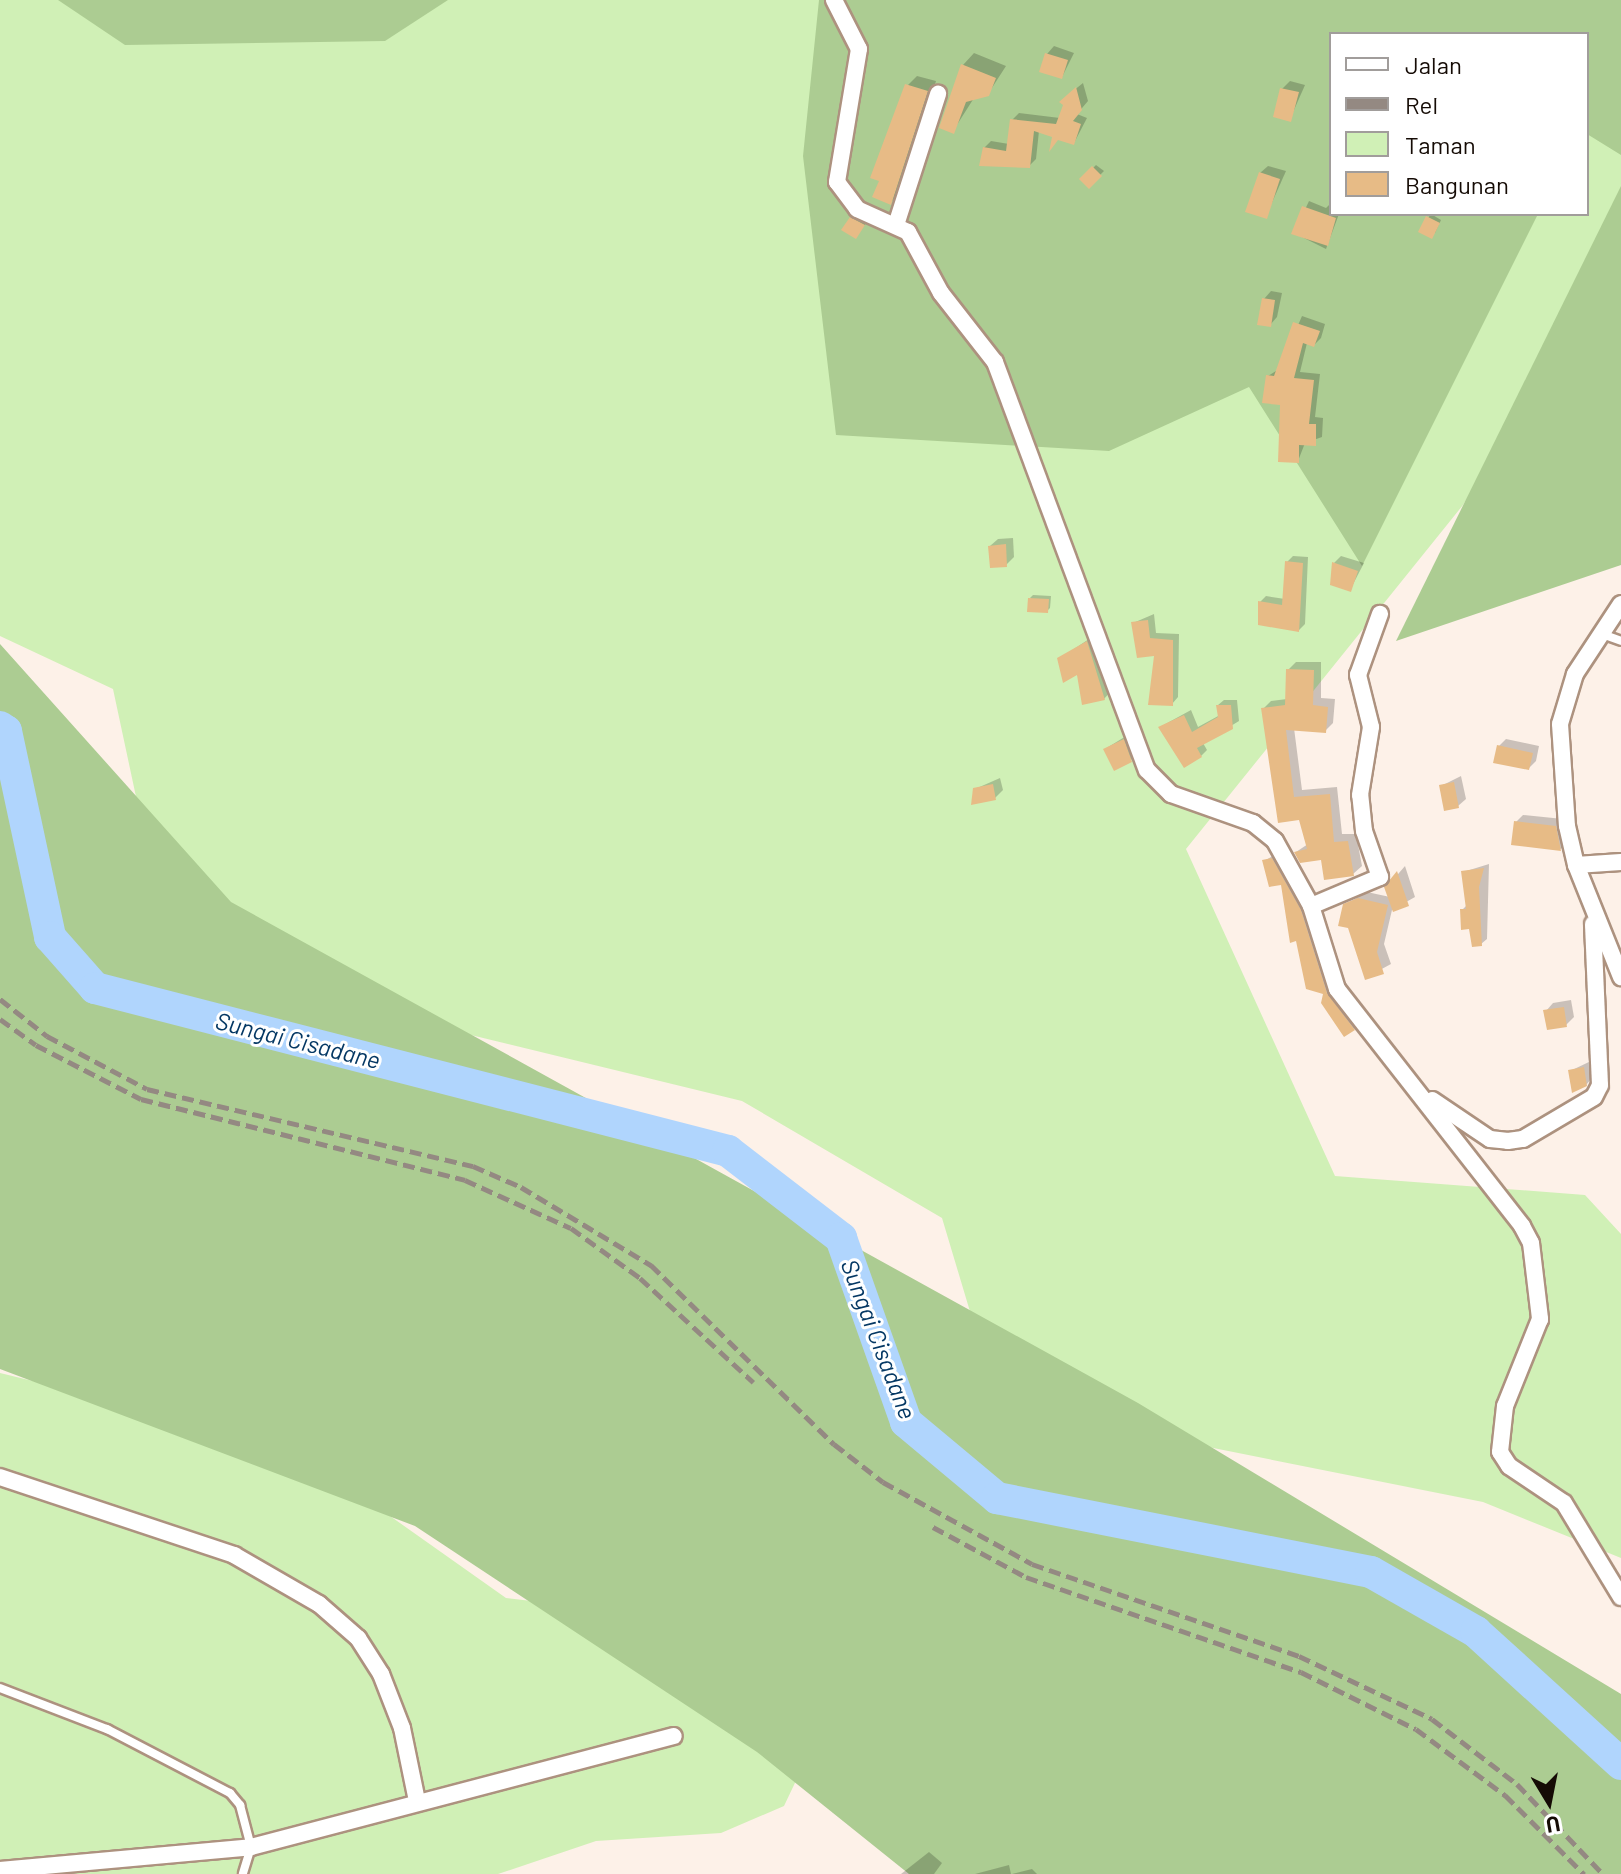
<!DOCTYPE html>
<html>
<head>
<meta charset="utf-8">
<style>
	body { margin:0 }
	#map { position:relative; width:1621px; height:1874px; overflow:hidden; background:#fdf1e8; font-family:Barlow,sans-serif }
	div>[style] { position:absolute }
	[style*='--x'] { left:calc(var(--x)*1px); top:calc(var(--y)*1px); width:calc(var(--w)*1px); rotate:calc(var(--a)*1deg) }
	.green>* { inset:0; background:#d0f0b6 }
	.forest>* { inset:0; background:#accc92 }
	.shadow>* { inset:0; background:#0003 }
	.river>* { height:32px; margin:-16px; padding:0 16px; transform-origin:16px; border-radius:16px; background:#b0d5fd }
	.building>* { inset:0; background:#e7bb86 }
	.roads { filter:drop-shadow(2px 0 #ad927f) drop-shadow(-2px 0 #ad927f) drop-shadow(0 2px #ad927f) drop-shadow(0 -2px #ad927f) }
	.lane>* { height:8px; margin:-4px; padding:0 4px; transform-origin:4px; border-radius:4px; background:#fff }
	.street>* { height:16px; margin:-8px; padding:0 8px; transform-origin:8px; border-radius:8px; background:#fff }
	.rail>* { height:5px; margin-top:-2.5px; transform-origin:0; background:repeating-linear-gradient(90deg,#948982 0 12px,transparent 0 18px) }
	span { translate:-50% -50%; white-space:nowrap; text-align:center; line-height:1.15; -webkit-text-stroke:6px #fff; paint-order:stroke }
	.water-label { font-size:24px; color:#053864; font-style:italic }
	.legend { position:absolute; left:1329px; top:32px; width:260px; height:184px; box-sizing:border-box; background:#fff; border:2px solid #a19d9b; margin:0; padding:10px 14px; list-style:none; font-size:24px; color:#150b05 }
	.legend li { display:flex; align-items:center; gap:16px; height:40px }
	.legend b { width:40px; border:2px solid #a19d9b }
	.north { position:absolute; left:1509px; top:1762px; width:80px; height:80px; -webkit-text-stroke:6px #fff; paint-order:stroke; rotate:170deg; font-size:22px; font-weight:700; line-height:32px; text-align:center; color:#150b05 }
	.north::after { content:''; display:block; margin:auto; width:28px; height:36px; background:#150b05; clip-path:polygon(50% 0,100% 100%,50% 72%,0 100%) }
</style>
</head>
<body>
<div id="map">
	<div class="green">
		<i style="clip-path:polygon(0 0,876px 0,1280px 289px,1510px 214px,1587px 214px,1587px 84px,1621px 105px,1621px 248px,1463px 505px,1186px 849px,1335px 1176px,1585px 1195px,1621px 1234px,1621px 1558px,1483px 1502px,998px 1405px,942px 1218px,742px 1101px,339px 1003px,154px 881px,113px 689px,0 636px)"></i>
		<i style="clip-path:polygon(0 1373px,243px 1432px,349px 1487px,506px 1598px,617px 1611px,803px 1766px,784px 1806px,721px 1833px,596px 1841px,498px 1874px,0 1874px)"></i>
	</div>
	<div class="forest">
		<i style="clip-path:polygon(58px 0,448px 0,385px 41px,125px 45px)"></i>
		<i style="clip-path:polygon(819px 0,1621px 0,1621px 155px,1587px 134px,1587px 34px,1331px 34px,1331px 214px,1538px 214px,1362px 566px,1249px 387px,1109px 451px,836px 435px,803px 156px)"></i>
		<i style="clip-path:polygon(1621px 186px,1621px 565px,1396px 641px)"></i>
		<i style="clip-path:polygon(0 644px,231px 902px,1138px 1403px,1621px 1694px,1621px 1874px,909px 1874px,757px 1752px,415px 1526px,0 1369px)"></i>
	</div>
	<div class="shadow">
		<i style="clip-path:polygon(1054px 46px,1074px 53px,1062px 77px,1047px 54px)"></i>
		<i style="clip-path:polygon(974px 53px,1006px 66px,988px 94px,974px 98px,953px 131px,963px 65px)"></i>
		<i style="clip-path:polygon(917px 76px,936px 81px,900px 193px,890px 203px,907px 86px)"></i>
		<i style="clip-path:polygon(1290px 81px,1305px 85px,1290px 119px,1282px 89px)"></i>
		<i style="clip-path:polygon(1083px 83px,1088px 101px,1077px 114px,1087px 118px,1074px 143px,1039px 131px,1036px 159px,1029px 166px,984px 148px,991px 141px,1009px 144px,1012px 120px,1019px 113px,1060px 118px,1068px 95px)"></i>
		<i style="clip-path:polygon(1096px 165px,1104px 171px,1089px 186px,1082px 179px)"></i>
		<i style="clip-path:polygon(1268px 166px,1286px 171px,1266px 216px,1260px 173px)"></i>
		<i style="clip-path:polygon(1309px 201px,1326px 208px,1331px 203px,1331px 214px,1339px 214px,1326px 249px,1294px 233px)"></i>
		<i style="clip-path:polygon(859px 211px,871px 217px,856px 236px,851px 218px)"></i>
		<i style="clip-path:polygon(1431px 214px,1441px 220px,1435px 233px,1428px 218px)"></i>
		<i style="clip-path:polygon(1271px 291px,1282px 293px,1277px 317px,1270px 325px,1264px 299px)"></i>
		<i style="clip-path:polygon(1302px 316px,1325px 324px,1321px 338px,1314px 345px,1307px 343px,1300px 372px,1320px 374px,1315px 417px,1323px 418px,1322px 437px,1305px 443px,1298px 461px,1282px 404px,1268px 376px,1279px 369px)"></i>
		<i style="clip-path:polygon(1013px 538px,1014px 557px,1006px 565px,990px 546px,998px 539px)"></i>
		<i style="clip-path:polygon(1293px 556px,1308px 557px,1305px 624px,1299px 630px,1260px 602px,1266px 596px,1285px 599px,1287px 562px)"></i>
		<i style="clip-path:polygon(1341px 556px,1364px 563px,1350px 590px,1334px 563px)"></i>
		<i style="clip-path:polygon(1033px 595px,1051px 596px,1050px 608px,1047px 611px,1030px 598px)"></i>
		<i style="clip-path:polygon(1154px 614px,1156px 633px,1179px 634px,1178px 697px,1172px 704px,1156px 654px,1133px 623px)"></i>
		<i style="clip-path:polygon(1095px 635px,1111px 691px,1104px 699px,1059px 659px)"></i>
		<i style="clip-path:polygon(1296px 662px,1321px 662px,1321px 698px,1335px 699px,1333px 723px,1325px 731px,1294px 728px,1302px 790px,1337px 787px,1342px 834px,1356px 834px,1362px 866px,1353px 874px,1322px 858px,1296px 852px,1308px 844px,1263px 709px,1271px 701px,1287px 699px,1288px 670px)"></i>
		<i style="clip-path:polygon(1224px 700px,1237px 700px,1239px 721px,1203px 743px,1207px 750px,1201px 756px,1160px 727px,1191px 710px,1198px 727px,1220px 715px,1218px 705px)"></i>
		<i style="clip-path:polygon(1131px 733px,1138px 753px,1131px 760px,1105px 749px)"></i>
		<i style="clip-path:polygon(1506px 739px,1539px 746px,1536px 761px,1529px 768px,1499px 746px)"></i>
		<i style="clip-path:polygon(1461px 776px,1466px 799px,1458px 806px,1441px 786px)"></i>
		<i style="clip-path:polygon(1000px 778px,1003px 790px,995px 798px,975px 789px)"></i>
		<i style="clip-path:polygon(1523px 815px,1563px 819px,1568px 842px,1561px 849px,1514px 843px,1516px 822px)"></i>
		<i style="clip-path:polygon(1278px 853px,1360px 1023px,1354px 1029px,1325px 993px,1282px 882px,1264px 861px)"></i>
		<i style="clip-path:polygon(1489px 864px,1487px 939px,1481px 944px,1462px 910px,1468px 904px,1463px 872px)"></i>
		<i style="clip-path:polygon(1405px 866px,1415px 897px,1392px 910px,1384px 944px,1391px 964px,1367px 977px,1345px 905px,1367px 892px,1390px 897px,1386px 888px)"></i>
		<i style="clip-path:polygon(1571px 1000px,1574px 1017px,1566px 1025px,1546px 1011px,1553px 1003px)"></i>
		<i style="clip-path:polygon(1591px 1061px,1593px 1077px,1586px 1085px,1570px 1071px)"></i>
		<i style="clip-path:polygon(929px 1852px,942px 1863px,934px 1874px,901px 1874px)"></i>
		<i style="clip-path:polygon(1009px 1865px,1011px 1874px,975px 1874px)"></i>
		<i style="clip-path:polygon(1032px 1869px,1037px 1874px,1012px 1874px)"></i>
	</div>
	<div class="river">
		<i style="--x:0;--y:727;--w:7;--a:34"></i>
		<i style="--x:6;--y:731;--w:211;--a:77.9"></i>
		<i style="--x:50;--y:937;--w:68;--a:48.6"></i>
		<i style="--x:95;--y:988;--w:654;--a:14.44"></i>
		<i style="--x:728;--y:1151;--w:143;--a:37.6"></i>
		<i style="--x:841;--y:1238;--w:195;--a:70.5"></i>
		<i style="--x:906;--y:1422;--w:119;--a:39.9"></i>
		<i style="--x:997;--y:1498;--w:381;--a:11.2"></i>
		<i style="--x:1371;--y:1572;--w:121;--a:29.7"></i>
		<i style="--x:1476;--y:1632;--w:196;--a:42.3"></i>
	</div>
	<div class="building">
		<i style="clip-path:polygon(1045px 53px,1068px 60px,1062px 79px,1039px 72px)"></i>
		<i style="clip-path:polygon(961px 64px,996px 78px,989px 96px,966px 102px,954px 134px,939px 128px)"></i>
		<i style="clip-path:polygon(905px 84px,928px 91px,891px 205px,872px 197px,879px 181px,870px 178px)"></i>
		<i style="clip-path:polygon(1076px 87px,1082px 110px,1073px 121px,1081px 124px,1074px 145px,1058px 140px,1049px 152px,1052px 137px,1034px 131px,1030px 168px,979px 166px,983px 147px,1006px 151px,1010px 119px,1056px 124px,1063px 105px,1059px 102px)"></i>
		<i style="clip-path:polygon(1280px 88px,1299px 92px,1291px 122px,1273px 117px)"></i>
		<i style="clip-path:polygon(1092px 166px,1102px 176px,1089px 189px,1079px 179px)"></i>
		<i style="clip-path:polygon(1259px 172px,1280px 179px,1267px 219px,1245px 212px)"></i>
		<i style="clip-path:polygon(1302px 206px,1336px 218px,1328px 246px,1291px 234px)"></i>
		<i style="clip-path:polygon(1426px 216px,1440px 223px,1432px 239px,1418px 232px)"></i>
		<i style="clip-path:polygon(850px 217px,865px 225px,856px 239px,841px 230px)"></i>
		<i style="clip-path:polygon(1262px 298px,1275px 300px,1271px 327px,1257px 325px)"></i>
		<i style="clip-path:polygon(1293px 322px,1320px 331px,1314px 347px,1303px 343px,1294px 378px,1314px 380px,1309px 424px,1316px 424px,1316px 446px,1299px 445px,1299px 463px,1278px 462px,1280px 405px,1262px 403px,1266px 375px,1274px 376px)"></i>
		<i style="clip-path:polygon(1006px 544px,1007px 567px,990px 568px,988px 546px)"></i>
		<i style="clip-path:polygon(1285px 561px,1303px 563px,1299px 632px,1258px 625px,1258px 601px,1282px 605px)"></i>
		<i style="clip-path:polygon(1332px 562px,1358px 571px,1351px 592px,1330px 585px)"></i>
		<i style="clip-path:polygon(1028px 598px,1049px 599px,1048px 613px,1027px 612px)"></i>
		<i style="clip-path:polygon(1148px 620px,1150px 638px,1173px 640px,1173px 706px,1148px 705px,1154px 656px,1137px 658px,1131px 622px)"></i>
		<i style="clip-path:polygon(1087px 641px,1105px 700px,1082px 705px,1077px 675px,1063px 683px,1057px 658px)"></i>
		<i style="clip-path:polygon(1286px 669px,1314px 670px,1313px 705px,1328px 707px,1326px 733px,1286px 730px,1294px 797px,1330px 794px,1334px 842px,1348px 841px,1354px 876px,1324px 880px,1321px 860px,1300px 863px,1294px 852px,1307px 849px,1299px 820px,1278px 823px,1261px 708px,1285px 705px)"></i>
		<i style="clip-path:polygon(1216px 705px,1231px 705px,1233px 729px,1197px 748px,1202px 757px,1184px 768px,1158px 727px,1184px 715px,1192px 732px,1218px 717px)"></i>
		<i style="clip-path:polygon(1124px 739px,1132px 762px,1114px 771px,1103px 749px)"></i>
		<i style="clip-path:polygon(1497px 745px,1533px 753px,1529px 770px,1493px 763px)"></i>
		<i style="clip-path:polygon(1454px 782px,1459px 808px,1444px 811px,1439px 785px)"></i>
		<i style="clip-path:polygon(993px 784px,996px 800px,971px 805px,973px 788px)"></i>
		<i style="clip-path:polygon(1514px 821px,1556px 826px,1561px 851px,1511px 845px)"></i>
		<i style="clip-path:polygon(1272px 858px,1301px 910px,1327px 993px,1355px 1030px,1344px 1037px,1321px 1003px,1323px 994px,1306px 989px,1296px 941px,1290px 943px,1281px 885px,1269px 887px,1262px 860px)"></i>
		<i style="clip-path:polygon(1484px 868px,1479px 887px,1482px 946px,1472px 947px,1469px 929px,1461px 930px,1460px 909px,1466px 909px,1461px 871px)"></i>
		<i style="clip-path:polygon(1397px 871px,1409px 906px,1393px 912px,1384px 887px)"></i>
		<i style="clip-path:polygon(1358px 898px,1388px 905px,1377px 952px,1384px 974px,1365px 980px,1348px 928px,1338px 926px,1343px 904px)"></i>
		<i style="clip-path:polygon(1564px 1007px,1567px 1027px,1547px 1030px,1543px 1010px)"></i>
		<i style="clip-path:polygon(1584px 1067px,1587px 1086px,1572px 1093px,1568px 1070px)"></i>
	</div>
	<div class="roads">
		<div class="lane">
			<i style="--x:1602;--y:634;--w:20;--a:20"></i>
			<i style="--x:0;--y:1688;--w:115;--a:21"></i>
			<i style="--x:107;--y:1729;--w:139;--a:27.5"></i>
			<i style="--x:230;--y:1793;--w:16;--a:50"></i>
			<i style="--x:240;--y:1805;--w:43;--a:75.3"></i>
			<i style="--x:251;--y:1847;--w:28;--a:107"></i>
		</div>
		<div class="street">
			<i style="--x:834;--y:0;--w:55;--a:63"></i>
			<i style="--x:859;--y:49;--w:135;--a:99.4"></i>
			<i style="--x:837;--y:182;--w:34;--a:53"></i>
			<i style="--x:857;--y:209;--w:56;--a:24.3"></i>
			<i style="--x:908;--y:232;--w:69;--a:61.6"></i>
			<i style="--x:941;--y:293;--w:88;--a:52"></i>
			<i style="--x:995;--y:362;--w:435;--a:69.6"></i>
			<i style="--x:1147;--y:770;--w:34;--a:45"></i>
			<i style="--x:1171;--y:794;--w:87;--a:19.5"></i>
			<i style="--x:1253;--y:823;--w:28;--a:39"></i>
			<i style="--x:1275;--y:841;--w:74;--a:61"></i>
			<i style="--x:1311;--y:906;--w:87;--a:72.6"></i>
			<i style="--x:1337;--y:989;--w:301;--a:52"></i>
			<i style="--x:1522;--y:1226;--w:19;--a:62"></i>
			<i style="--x:1531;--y:1243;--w:77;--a:83.2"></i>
			<i style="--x:1540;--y:1319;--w:94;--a:111.9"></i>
			<i style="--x:1505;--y:1406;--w:46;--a:96.2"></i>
			<i style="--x:1500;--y:1452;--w:17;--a:57"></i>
			<i style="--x:1509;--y:1466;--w:66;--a:33.9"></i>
			<i style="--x:1564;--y:1503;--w:110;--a:58.8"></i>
			<i style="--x:896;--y:225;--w:138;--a:-72.2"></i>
			<i style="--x:1621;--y:604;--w:84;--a:123.3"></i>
			<i style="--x:1575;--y:674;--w:52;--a:106.7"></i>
			<i style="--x:1560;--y:724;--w:102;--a:86.1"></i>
			<i style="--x:1567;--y:826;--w:40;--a:77"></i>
			<i style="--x:1576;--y:865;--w:121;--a:68.1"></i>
			<i style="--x:1576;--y:865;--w:45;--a:-3.8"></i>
			<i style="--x:1311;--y:906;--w:75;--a:-22.8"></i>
			<i style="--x:1380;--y:877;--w:49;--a:-109.2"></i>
			<i style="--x:1364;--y:831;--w:36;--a:-96"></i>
			<i style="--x:1360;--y:795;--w:69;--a:-80.8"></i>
			<i style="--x:1371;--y:727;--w:54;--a:-104"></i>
			<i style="--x:1358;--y:675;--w:65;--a:-70.2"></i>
			<i style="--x:1432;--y:1100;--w:70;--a:33.9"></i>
			<i style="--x:1490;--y:1139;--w:18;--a:6"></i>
			<i style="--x:1508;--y:1141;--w:15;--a:-8"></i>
			<i style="--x:1523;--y:1139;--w:82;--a:-30.6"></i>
			<i style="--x:1594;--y:1097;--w:13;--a:-63"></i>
			<i style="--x:1600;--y:1085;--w:161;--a:-92.5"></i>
			<i style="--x:0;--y:1477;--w:247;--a:18.4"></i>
			<i style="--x:234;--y:1555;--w:98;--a:30"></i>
			<i style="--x:319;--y:1604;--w:52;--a:41.1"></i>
			<i style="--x:358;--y:1638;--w:43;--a:57.4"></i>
			<i style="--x:381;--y:1674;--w:58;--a:68.7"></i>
			<i style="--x:402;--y:1728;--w:75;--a:78.4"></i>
			<i style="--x:0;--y:1870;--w:252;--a:-5.2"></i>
			<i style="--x:251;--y:1847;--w:437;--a:-14.7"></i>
		</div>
	</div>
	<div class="rail">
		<i style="--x:0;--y:999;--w:60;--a:38.2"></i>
		<i style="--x:47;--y:1036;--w:113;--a:27.9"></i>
		<i style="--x:147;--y:1089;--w:335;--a:13.3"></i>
		<i style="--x:473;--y:1166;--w:52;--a:23.6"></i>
		<i style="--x:521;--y:1187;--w:152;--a:31"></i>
		<i style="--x:651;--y:1265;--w:256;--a:44.4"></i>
		<i style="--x:834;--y:1444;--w:62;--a:37.8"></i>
		<i style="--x:883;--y:1482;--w:170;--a:28.8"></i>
		<i style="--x:1032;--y:1564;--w:282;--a:19"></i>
		<i style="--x:1299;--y:1656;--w:147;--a:25.3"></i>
		<i style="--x:1432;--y:1719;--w:107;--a:37.4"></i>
		<i style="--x:1517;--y:1784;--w:124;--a:46.3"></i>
		<i style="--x:0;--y:1019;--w:44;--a:35.8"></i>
		<i style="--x:36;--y:1045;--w:118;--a:27.2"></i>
		<i style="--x:141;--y:1099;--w:334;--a:14"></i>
		<i style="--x:465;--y:1180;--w:116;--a:24.4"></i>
		<i style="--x:571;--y:1228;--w:85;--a:35.9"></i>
		<i style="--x:640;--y:1278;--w:154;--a:42.6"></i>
		<i style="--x:933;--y:1527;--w:106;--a:28.3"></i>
		<i style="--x:1026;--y:1577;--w:291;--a:19.1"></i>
		<i style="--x:1301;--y:1672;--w:128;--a:26.4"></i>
		<i style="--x:1416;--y:1729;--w:111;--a:36.6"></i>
		<i style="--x:1505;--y:1795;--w:112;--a:45"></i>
	</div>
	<div class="water-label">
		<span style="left:298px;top:1040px;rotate:14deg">Sungai Cisadane</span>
		<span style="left:879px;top:1339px;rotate:69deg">Sungai Cisadane</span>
	</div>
	<ul class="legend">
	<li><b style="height:10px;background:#fff"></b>Jalan</li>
	<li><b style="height:10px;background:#948982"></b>Rel</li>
	<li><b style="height:22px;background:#d0f0b6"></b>Taman</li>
	<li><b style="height:22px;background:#e7bb86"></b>Bangunan</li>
	</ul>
	<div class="north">U</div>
</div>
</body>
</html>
